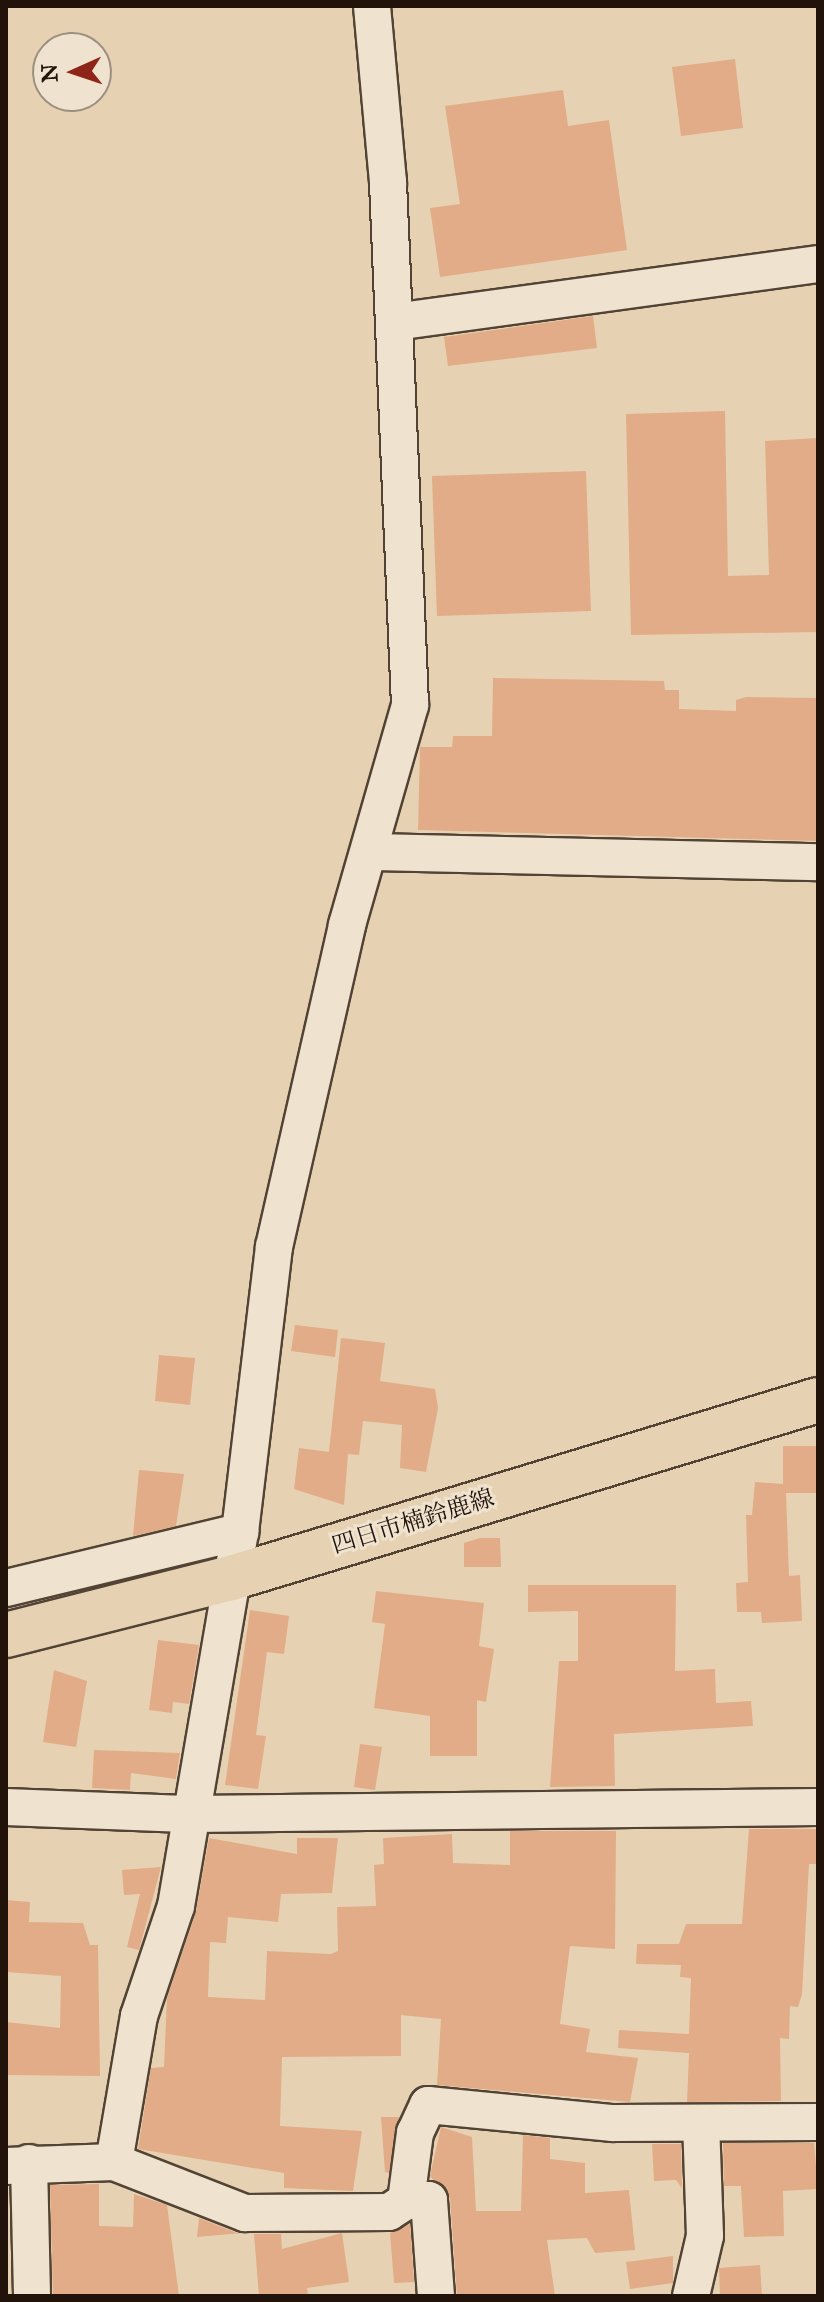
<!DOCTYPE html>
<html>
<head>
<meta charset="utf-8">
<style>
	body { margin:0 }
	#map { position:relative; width:824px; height:2302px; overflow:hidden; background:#e6d2b3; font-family:"IM FELL Great Primer","Noto Serif JP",serif }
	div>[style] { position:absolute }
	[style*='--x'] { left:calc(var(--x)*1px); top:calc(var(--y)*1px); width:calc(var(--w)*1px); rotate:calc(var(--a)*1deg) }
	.building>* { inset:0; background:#e1ac87 }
	.roads { filter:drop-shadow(2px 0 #524334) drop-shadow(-2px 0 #524334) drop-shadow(0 2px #524334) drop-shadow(0 -2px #524334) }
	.minor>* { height:36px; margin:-18px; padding:0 18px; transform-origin:18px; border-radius:18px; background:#efe2ce }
	.major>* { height:44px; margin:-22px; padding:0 22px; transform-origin:22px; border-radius:22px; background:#e6d2b3 }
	span { translate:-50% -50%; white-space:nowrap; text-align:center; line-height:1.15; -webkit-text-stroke:6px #efe2ce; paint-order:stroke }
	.street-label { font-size:24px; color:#21130a }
	.frame { position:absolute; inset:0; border:8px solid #21130a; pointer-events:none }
	.north { position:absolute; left:32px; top:32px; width:80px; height:80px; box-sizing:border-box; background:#efe2ce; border:2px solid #9d8f80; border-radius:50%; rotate:267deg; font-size:22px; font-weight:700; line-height:32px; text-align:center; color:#21130a }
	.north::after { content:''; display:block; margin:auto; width:28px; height:36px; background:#8f2418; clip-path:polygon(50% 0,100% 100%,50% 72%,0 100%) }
</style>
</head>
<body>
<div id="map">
	<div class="building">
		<i style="clip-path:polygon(735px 59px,743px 128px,681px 136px,672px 67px)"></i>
		<i style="clip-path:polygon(563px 90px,568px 126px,609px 120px,627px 250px,440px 277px,430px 208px,460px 204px,445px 106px)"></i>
		<i style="clip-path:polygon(593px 316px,597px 348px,448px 366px,444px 337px)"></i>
		<i style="clip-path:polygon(725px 411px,728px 576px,769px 575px,765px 441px,818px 438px,818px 632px,631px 635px,626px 414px)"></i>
		<i style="clip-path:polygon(586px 471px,591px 611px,437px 616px,432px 476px)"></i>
		<i style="clip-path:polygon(493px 678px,664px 681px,665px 690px,679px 690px,679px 709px,736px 711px,736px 700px,746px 697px,818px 698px,818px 841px,418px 830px,420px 747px,452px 747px,453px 736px,492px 736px)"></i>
		<i style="clip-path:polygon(295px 1325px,338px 1330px,335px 1357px,291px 1351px)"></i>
		<i style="clip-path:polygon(341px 1338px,385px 1343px,380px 1381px,435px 1389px,438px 1408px,426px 1472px,400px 1468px,402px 1425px,363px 1421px,359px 1455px,348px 1454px,344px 1505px,294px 1489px,299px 1448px,329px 1452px)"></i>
		<i style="clip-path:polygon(159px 1355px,195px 1358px,190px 1405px,155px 1401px)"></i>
		<i style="clip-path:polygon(783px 1446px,818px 1446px,818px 1493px,786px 1493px,789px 1576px,800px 1575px,802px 1621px,762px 1623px,761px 1612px,737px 1612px,736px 1583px,748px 1582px,746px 1515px,752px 1515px,755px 1482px,783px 1484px)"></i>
		<i style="clip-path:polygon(139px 1470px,184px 1474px,176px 1526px,133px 1536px)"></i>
		<i style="clip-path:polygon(480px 1538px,500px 1538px,501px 1567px,464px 1567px,464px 1543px)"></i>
		<i style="clip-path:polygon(528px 1585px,676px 1585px,675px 1671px,715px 1669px,716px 1703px,751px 1701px,753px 1726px,614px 1734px,615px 1786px,550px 1787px,559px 1661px,578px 1661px,578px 1611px,528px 1612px)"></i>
		<i style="clip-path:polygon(376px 1591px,484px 1603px,479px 1646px,494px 1649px,486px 1702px,477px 1700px,477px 1756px,430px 1756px,430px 1716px,374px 1708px,385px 1624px,372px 1622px)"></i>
		<i style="clip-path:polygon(250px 1610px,289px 1616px,284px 1654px,267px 1652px,256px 1735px,266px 1736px,258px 1789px,225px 1785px)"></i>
		<i style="clip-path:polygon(158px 1640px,199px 1645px,189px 1704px,173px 1702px,172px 1713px,149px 1710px)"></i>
		<i style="clip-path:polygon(54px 1670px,87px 1681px,76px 1747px,43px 1742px)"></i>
		<i style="clip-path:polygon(360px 1744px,382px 1747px,375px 1790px,354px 1787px)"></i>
		<i style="clip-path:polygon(94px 1750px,180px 1753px,176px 1779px,131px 1773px,130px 1790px,92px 1788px)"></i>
		<i style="clip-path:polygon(749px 1829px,818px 1829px,818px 1864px,809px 1864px,802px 1994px,798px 2007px,790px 2006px,789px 2039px,780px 2038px,781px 2101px,687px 2102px,689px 2053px,618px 2048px,619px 2030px,689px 2034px,691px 1978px,680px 1977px,681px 1965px,636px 1964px,637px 1944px,679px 1944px,686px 1924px,742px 1924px)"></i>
		<i style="clip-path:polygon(510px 1831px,616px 1831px,615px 1949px,570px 1946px,560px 2024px,590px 2029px,586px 2052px,638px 2058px,630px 2102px,437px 2085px,441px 2019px,401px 2015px,401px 2056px,282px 2057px,280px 2126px,362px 2131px,353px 2191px,284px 2188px,284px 2173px,138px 2149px,151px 2068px,164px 2067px,167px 1998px,196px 1912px,209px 1838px,297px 1854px,297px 1838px,338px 1838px,332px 1893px,281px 1894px,278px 1922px,228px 1917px,226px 1943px,210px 1942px,208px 1997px,265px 2000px,267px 1951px,331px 1954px,338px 1951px,337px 1907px,376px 1906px,374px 1865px,384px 1864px,383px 1838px,452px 1834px,453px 1863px,510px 1865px)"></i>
		<i style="clip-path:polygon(161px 1867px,139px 1950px,127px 1947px,140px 1894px,124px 1895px,122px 1870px)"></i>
		<i style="clip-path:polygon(6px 1900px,30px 1902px,29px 1922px,83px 1923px,90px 1945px,98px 1945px,100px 2076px,6px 2075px,6px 2022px,60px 2028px,61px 1976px,6px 1972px)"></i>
		<i style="clip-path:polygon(381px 2117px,399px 2117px,389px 2173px,385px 2172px)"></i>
		<i style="clip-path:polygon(441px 2127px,472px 2137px,476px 2211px,521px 2211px,523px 2135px,550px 2138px,550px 2159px,585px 2163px,585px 2193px,629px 2190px,635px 2250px,595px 2253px,587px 2238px,547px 2240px,555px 2296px,457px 2296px,450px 2198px,430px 2176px)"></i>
		<i style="clip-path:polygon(723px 2143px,814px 2143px,818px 2189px,783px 2191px,784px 2236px,744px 2237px,741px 2186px,724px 2186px)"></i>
		<i style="clip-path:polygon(652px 2144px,681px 2144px,682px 2188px,676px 2180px,654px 2181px)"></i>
		<i style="clip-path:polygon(99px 2184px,99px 2226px,133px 2227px,134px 2194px,167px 2205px,179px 2296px,53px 2296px,50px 2185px)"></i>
		<i style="clip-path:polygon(199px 2218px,237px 2233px,242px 2233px,197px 2237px)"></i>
		<i style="clip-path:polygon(410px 2224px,414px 2282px,394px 2283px,390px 2233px)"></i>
		<i style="clip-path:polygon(342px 2233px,349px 2282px,307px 2288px,308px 2295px,259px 2296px,254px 2234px,281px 2234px,282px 2249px)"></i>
		<i style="clip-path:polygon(673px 2256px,673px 2283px,630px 2289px,626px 2262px)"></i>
		<i style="clip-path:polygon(760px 2265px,762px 2296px,720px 2296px,719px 2268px)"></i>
	</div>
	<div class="roads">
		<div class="minor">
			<i style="--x:395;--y:322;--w:427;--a:-7.8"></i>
			<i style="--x:370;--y:852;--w:448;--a:1.3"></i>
			<i style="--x:6;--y:1588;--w:241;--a:-13.5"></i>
			<i style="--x:6;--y:1807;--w:186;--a:2.2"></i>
			<i style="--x:192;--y:1814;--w:626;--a:-0.64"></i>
			<i style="--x:114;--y:2162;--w:148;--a:-80.3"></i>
			<i style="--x:139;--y:2016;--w:116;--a:-71.4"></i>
			<i style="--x:176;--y:1906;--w:379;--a:-80.3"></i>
			<i style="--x:240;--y:1532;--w:287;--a:-83.2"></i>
			<i style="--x:274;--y:1247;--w:330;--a:-77.2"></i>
			<i style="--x:347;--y:925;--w:229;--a:-74"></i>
			<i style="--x:410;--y:705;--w:523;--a:-92.41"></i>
			<i style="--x:388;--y:182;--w:177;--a:-95.2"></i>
			<i style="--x:29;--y:2163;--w:133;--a:88.7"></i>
			<i style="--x:6;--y:2166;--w:108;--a:-2.1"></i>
			<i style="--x:114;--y:2162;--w:141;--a:21.3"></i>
			<i style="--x:245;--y:2213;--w:144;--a:-0.4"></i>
			<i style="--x:389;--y:2212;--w:20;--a:-33"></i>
			<i style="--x:436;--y:2296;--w:96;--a:-94.2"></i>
			<i style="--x:429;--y:2200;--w:23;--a:178"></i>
			<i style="--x:406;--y:2201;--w:69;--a:-82.5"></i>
			<i style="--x:415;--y:2133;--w:31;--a:-65"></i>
			<i style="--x:428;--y:2105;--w:186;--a:5.6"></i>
			<i style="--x:613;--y:2123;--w:205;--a:-0.3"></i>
			<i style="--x:691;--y:2296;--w:62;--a:-76.9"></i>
			<i style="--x:705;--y:2236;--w:113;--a:-92"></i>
		</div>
		<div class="major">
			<i style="--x:6;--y:1635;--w:232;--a:-14.2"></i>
			<i style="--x:231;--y:1578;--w:613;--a:-16.87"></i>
		</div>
	</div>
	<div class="street-label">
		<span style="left:413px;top:1522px;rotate:-17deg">四日市楠鈴鹿線</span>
	</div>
	<div class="frame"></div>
	<div class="north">N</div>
</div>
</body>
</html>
